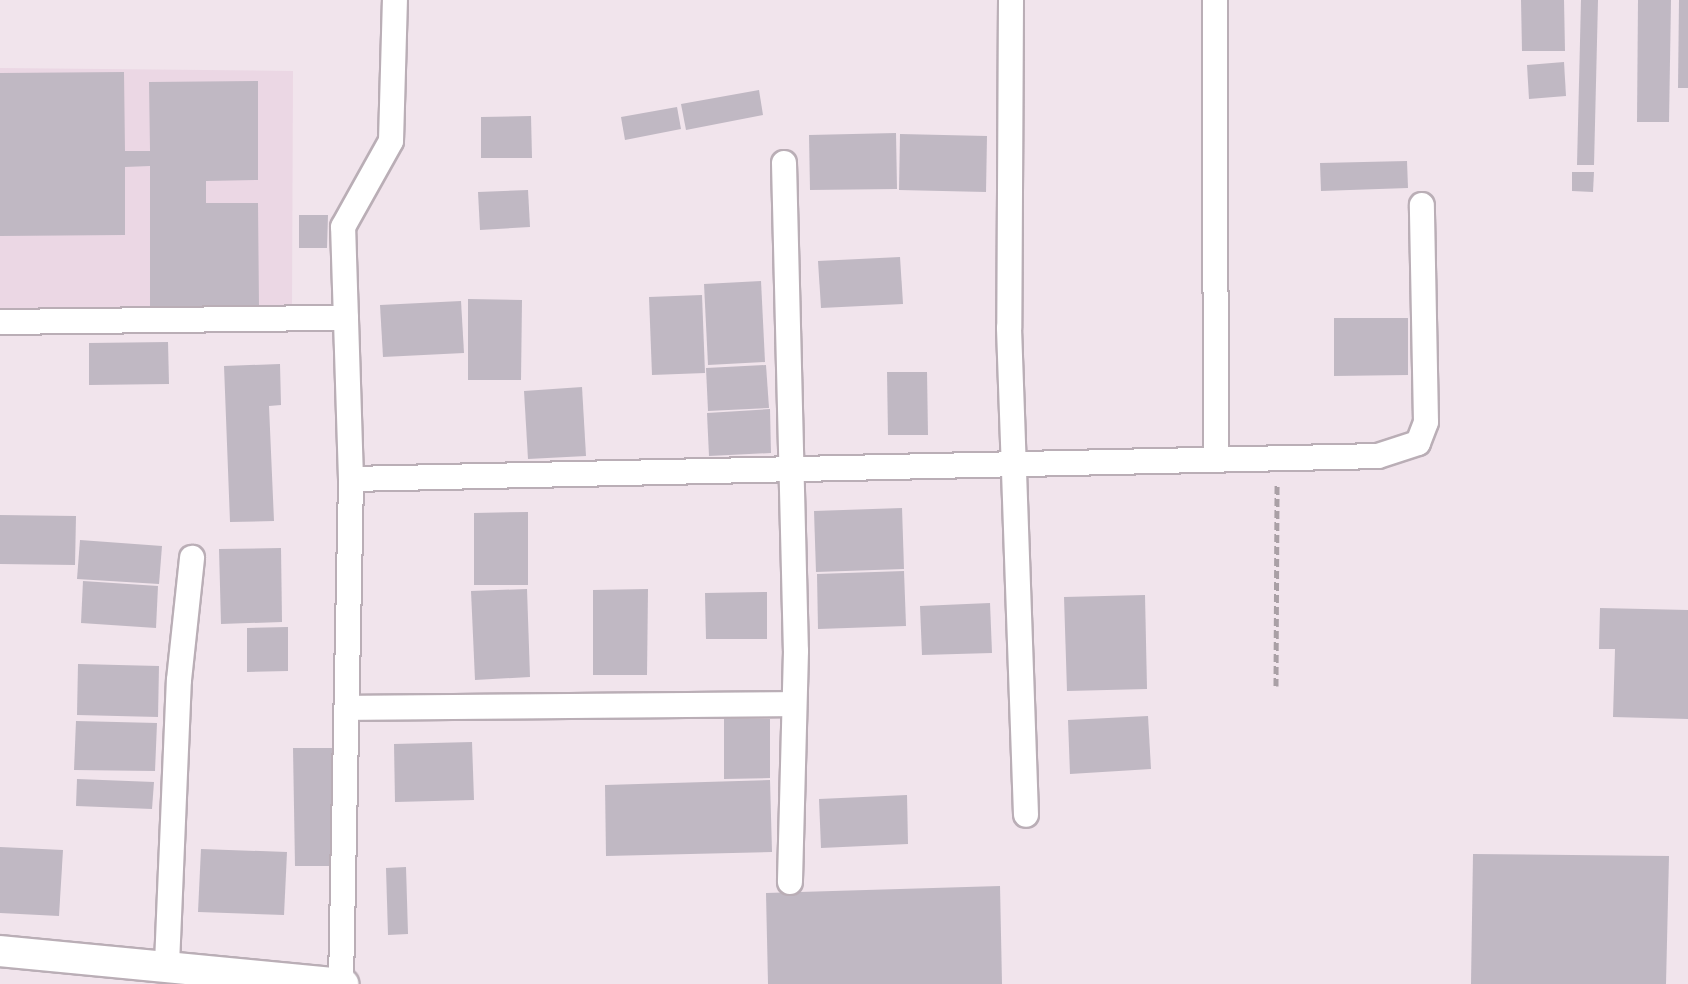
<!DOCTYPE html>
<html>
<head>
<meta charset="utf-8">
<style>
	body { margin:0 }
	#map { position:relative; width:1688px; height:984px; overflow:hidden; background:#f1e4ec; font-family:Poppins,sans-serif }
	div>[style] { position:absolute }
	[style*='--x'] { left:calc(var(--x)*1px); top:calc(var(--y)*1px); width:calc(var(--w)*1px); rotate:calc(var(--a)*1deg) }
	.built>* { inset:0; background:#ebd7e4 }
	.building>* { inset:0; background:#c0b8c3 }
	.path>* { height:5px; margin-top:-2.5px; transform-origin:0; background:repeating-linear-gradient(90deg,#aaa0a6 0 8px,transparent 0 12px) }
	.roads { filter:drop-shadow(2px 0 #baaeb6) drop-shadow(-2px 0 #baaeb6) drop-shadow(0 2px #baaeb6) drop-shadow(0 -2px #baaeb6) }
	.minor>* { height:24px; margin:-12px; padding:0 12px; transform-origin:12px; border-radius:12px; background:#fff }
	.tertiary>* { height:30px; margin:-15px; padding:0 15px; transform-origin:15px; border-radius:15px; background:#fff }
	span { translate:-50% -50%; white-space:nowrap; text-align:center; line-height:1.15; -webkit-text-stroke:6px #fff; paint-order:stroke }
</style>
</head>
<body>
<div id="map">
	<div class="built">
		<i style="clip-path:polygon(0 68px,293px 71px,292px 308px,0 314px)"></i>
	</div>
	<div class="building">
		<i style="clip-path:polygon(1521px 0,1564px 0,1565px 51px,1522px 51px)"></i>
		<i style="clip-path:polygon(1581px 0,1598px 0,1594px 165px,1577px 165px)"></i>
		<i style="clip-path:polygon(1638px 0,1671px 0,1669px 122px,1637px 122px)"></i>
		<i style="clip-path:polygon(1679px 0,1688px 0,1688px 88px,1678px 88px)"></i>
		<i style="clip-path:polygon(1564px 62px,1566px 96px,1529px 99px,1527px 65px)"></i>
		<i style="clip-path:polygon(124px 72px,125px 151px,150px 151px,149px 82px,258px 81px,258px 180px,206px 181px,206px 203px,258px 203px,259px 306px,150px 308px,150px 166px,125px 167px,125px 235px,0 236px,0 73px)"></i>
		<i style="clip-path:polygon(759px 90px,763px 115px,686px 130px,681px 104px)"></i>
		<i style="clip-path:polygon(677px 107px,681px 129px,625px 140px,621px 117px)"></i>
		<i style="clip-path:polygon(531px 116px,532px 158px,481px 158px,481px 117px)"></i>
		<i style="clip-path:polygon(896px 133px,897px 189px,810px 190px,809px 135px)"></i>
		<i style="clip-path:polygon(900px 134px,987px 136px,986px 192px,899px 190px)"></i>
		<i style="clip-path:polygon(1407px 161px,1408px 188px,1321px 191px,1320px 163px)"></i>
		<i style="clip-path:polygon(1572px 172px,1594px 172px,1593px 192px,1572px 191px)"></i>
		<i style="clip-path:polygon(528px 190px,530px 227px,480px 230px,478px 192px)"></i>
		<i style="clip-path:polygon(299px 215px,328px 215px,327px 248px,299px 248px)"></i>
		<i style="clip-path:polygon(900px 257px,903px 304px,821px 308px,818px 261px)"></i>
		<i style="clip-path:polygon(761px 281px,765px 362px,708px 365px,704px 284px)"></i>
		<i style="clip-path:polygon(702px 295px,705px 373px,652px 375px,649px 297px)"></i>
		<i style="clip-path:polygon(468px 299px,522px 300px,521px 380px,468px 380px)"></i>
		<i style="clip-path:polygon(461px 301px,464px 353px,383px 357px,380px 305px)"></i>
		<i style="clip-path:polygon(1334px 318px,1408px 318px,1408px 375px,1334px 376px)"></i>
		<i style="clip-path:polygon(168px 342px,169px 384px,89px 385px,89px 343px)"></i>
		<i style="clip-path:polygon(280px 364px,281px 405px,269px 406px,274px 521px,230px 522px,224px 366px)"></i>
		<i style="clip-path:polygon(766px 365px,769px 408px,708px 411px,706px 368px)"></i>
		<i style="clip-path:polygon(887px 372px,927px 372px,928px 435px,888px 435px)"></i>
		<i style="clip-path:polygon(582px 387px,586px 456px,528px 459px,524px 391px)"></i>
		<i style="clip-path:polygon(770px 409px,771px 453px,709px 456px,707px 413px)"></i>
		<i style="clip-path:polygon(902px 508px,904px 569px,816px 572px,814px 511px)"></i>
		<i style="clip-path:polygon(528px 512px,528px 585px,474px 585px,474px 513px)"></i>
		<i style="clip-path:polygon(0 515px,76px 516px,75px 565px,0 564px)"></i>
		<i style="clip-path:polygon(80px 540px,162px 546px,159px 584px,77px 579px)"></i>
		<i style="clip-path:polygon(281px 548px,282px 622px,221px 624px,219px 549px)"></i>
		<i style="clip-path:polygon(904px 571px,906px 626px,818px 629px,817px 574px)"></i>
		<i style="clip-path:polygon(83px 581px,158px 586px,156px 628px,81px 623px)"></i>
		<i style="clip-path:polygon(527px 589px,530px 677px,475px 680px,471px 591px)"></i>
		<i style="clip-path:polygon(648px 589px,647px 675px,593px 675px,593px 590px)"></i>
		<i style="clip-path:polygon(767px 592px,767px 639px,706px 639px,705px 593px)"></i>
		<i style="clip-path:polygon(1145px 595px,1147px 689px,1067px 691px,1064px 597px)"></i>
		<i style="clip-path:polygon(990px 603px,992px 653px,922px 655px,920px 606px)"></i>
		<i style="clip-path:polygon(1600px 608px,1688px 610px,1688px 719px,1613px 717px,1615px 649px,1599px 649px)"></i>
		<i style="clip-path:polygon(288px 627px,288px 671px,247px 672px,247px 628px)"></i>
		<i style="clip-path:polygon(78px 664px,159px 666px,158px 717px,77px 715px)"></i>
		<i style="clip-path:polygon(1148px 716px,1151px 769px,1070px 774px,1068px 720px)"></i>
		<i style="clip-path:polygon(724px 719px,770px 719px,770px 778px,724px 779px)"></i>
		<i style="clip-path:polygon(76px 721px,157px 723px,155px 771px,74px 770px)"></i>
		<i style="clip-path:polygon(472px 742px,474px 800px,395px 802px,394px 744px)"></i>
		<i style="clip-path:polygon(293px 748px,337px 748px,339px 866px,295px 866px)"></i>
		<i style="clip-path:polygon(77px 779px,154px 782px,152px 809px,76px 806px)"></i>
		<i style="clip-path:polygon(770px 780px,772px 852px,606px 856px,605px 785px)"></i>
		<i style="clip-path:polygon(907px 795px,908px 844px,821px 848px,819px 799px)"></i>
		<i style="clip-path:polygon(0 847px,63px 850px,59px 916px,0 913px)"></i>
		<i style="clip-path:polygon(201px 849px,287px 852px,284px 915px,198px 912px)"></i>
		<i style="clip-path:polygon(1473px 854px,1669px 856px,1666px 984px,1471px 984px)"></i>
		<i style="clip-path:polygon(406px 867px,408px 934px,388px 935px,386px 868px)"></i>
		<i style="clip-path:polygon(1000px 886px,1002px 984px,768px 984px,766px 893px)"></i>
	</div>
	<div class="path">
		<i style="--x:1276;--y:686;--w:203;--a:-89.7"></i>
	</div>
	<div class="roads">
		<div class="minor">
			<i style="--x:1011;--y:0;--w:328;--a:90.3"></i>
			<i style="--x:1009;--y:328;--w:487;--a:88"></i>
			<i style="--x:1215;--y:0;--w:455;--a:89.9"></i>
			<i style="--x:784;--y:163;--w:488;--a:88.6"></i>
			<i style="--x:796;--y:651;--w:231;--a:91.5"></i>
			<i style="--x:0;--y:322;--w:346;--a:-0.7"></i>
			<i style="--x:351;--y:479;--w:252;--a:-91.8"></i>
			<i style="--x:343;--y:227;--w:98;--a:-60.8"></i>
			<i style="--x:391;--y:141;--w:141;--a:-88.4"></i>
			<i style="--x:348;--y:708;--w:444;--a:-0.5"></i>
			<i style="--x:167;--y:964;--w:284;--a:-87.6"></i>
			<i style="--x:179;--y:680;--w:123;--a:-83.9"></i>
			<i style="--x:341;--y:982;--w:503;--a:-88.86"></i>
			<i style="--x:351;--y:479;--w:1027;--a:-1.28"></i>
			<i style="--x:1378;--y:456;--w:42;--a:-18"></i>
			<i style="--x:1418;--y:443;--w:22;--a:-69"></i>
			<i style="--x:1426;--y:422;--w:217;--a:-91.1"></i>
		</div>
		<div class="tertiary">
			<i style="--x:0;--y:951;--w:345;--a:5.5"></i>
		</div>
	</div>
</div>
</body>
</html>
